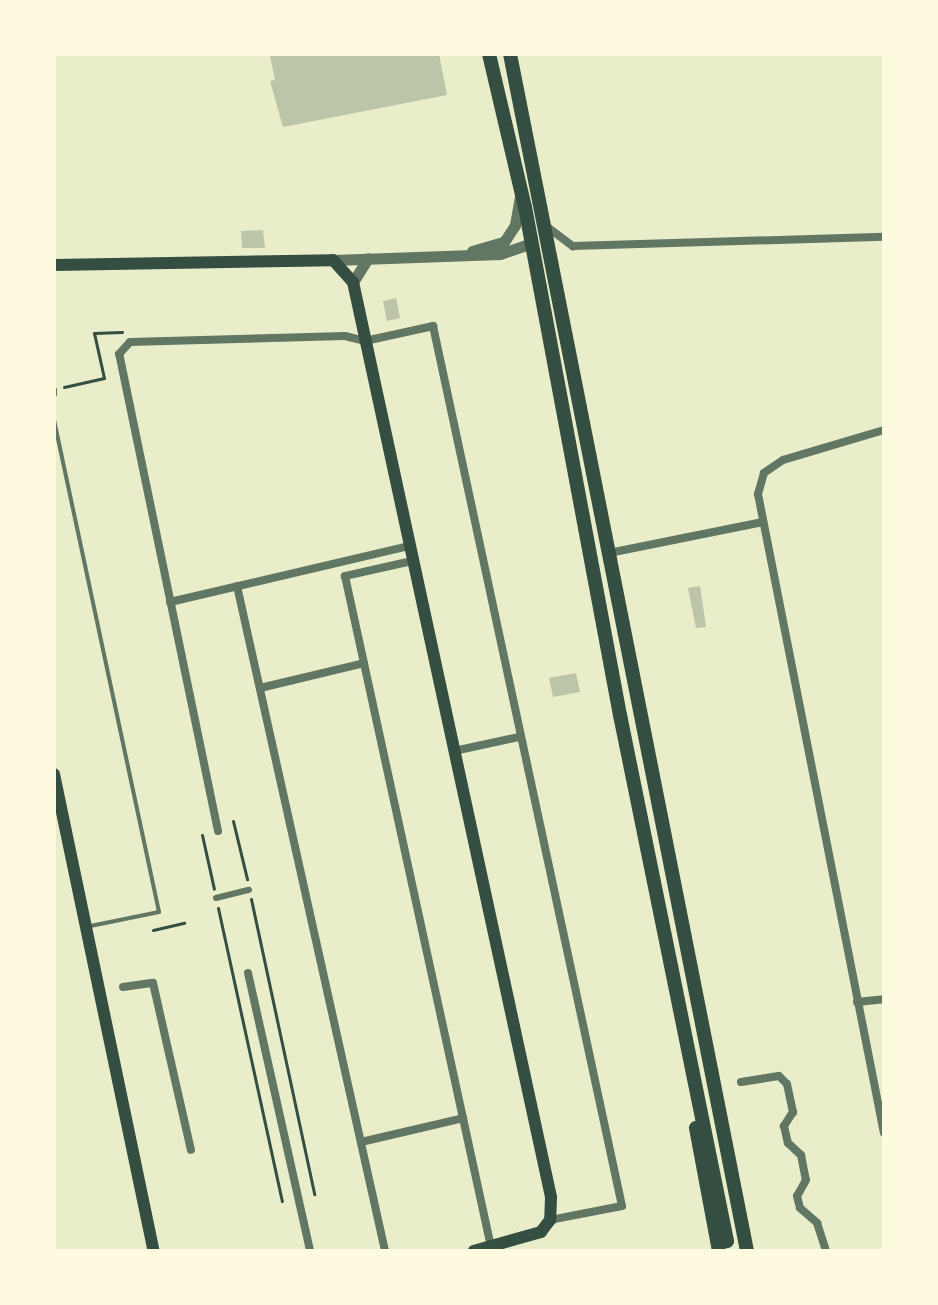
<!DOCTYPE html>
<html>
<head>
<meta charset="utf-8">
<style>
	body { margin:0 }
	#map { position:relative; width:938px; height:1305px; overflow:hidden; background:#e9edc9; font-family:Mulish,sans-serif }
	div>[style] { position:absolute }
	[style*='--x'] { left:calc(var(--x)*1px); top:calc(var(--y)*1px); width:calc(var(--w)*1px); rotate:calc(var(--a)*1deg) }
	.building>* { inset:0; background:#bcc5a7 }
	.path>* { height:3px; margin:-1.5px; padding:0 1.5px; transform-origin:1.5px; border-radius:1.5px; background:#344e41 }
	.service>* { height:4px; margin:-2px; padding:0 2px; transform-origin:2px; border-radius:2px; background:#617663 }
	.pedestrian>* { height:6px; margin:-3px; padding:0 3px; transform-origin:3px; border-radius:3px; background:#617663 }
	.minor>* { height:8px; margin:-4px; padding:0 4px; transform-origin:4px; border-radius:4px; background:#617663 }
	.tertiary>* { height:11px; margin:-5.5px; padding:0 5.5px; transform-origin:5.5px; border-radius:5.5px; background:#617663 }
	.secondary>* { height:12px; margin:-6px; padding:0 6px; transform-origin:6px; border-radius:6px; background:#344e41 }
	.primary>* { height:14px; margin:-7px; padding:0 7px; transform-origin:7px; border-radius:7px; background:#344e41 }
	span { translate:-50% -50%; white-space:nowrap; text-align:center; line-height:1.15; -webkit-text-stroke:8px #fefae0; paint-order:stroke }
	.frame { position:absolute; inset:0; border:56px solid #fefae0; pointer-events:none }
</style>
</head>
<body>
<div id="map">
	<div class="building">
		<i style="clip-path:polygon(283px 54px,439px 54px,447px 95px,283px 127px,270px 81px,275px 80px,270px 56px)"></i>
		<i style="clip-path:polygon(263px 230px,265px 248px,242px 248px,241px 231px)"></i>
		<i style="clip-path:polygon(396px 298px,400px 318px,387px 321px,383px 301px)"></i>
		<i style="clip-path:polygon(700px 586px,706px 627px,696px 628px,688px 588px)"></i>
		<i style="clip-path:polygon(576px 673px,580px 692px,553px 697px,549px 678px)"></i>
	</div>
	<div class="path">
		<i style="--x:64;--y:387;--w:41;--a:-12.7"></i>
		<i style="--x:104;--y:378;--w:46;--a:-102.5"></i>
		<i style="--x:94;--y:333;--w:28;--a:-2"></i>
		<i style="--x:233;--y:821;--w:60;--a:76.4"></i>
		<i style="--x:202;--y:835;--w:55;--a:77.5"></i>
		<i style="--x:251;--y:899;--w:302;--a:77.9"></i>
		<i style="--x:218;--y:908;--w:300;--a:77.7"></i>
		<i style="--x:153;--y:930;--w:32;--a:-13"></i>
	</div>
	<div class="service">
		<i style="--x:54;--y:420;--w:503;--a:77.95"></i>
		<i style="--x:159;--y:912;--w:70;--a:168.5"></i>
	</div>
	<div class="pedestrian">
		<i style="--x:54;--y:390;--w:4;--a:90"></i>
		<i style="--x:216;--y:898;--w:34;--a:-14"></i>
	</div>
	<div class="minor">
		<i style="--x:546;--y:226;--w:34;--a:37"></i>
		<i style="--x:573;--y:246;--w:311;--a:-1.7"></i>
		<i style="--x:884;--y:430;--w:105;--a:163.5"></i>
		<i style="--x:783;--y:460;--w:23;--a:146"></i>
		<i style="--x:764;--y:473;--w:22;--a:106"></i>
		<i style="--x:758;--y:494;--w:651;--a:78.85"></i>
		<i style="--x:609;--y:553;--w:157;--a:-11.4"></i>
		<i style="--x:412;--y:561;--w:69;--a:167.4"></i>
		<i style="--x:345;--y:576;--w:687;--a:77.72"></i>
		<i style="--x:237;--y:586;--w:681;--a:77.45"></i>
		<i style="--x:170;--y:602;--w:245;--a:-13.2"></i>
		<i style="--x:260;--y:688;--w:107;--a:-13.5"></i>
		<i style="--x:454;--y:751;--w:66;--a:-12.2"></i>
		<i style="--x:218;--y:831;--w:487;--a:-101.7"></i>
		<i style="--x:119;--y:354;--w:16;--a:-47"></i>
		<i style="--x:130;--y:342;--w:215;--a:-1.6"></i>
		<i style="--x:345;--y:336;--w:21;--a:14"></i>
		<i style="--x:365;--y:341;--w:70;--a:-12.4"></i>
		<i style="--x:433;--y:326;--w:900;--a:77.88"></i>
		<i style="--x:622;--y:1206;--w:73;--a:169"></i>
		<i style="--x:248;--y:973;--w:285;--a:77.4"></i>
		<i style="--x:123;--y:987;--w:30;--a:-8"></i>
		<i style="--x:153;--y:983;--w:171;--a:77.2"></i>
		<i style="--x:857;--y:1002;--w:27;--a:-6"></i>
		<i style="--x:741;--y:1082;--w:38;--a:-9"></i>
		<i style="--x:779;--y:1076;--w:11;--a:45"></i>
		<i style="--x:787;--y:1084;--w:29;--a:78"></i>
		<i style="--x:793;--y:1112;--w:17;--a:123"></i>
		<i style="--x:784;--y:1126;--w:17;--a:77"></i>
		<i style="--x:788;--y:1143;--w:18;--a:43"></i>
		<i style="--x:801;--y:1155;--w:25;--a:79"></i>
		<i style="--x:806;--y:1180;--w:18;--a:119"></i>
		<i style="--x:797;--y:1196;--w:12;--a:76"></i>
		<i style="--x:800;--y:1208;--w:23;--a:41"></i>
		<i style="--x:817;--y:1223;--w:29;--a:72"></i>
		<i style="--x:361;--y:1142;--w:105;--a:-13.2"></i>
	</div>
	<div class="tertiary">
		<i style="--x:472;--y:251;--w:33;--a:-16"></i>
		<i style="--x:504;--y:242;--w:20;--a:-57"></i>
		<i style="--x:515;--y:225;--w:28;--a:-80"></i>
		<i style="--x:333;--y:260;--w:167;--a:-2.1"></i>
		<i style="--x:500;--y:254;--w:34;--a:-19"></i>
		<i style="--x:353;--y:282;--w:28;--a:-58"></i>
	</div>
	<div class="secondary">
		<i style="--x:54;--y:265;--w:279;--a:-1"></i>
		<i style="--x:333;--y:260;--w:30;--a:48"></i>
		<i style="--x:353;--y:282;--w:936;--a:77.79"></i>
		<i style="--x:551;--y:1197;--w:23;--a:92"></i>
		<i style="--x:550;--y:1220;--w:15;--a:127"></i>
		<i style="--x:541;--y:1232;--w:70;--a:164.2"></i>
		<i style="--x:54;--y:774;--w:487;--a:78.2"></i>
	</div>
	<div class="primary">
		<i style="--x:489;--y:54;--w:157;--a:76.8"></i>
		<i style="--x:525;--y:207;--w:517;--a:79.41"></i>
		<i style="--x:620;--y:715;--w:537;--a:78.5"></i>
		<i style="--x:510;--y:54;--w:1220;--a:78.8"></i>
		<i style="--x:696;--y:1128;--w:125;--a:79.4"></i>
	</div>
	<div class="frame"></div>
</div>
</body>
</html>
